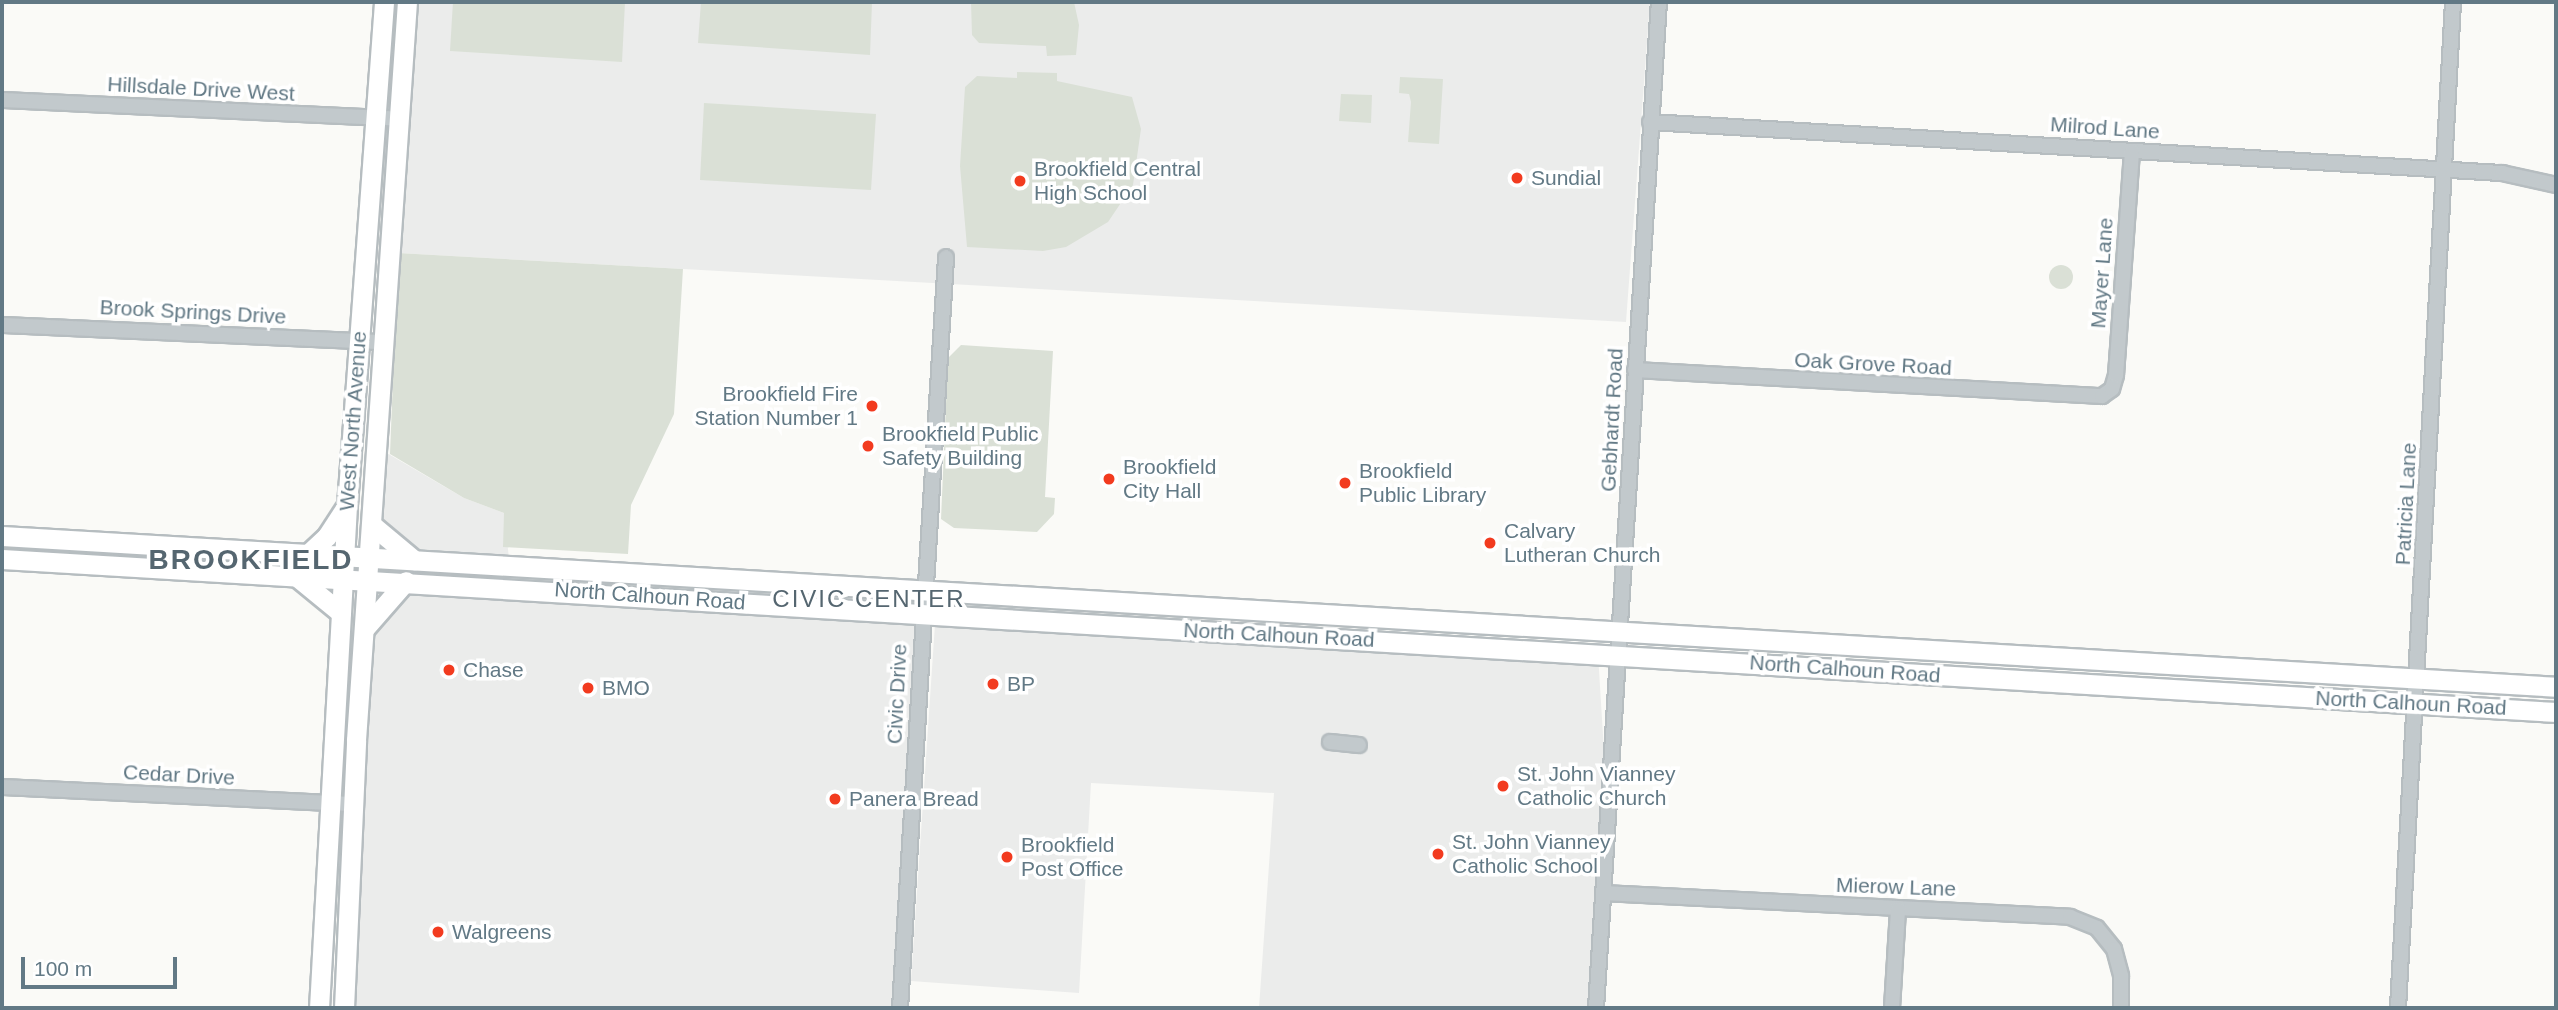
<!DOCTYPE html>
<html>
<head>
<meta charset="utf-8">
<style>
	body { margin:0 }
	#map { position:relative; width:2558px; height:1010px; overflow:hidden; background:#fafaf7; font-family:Arial,sans-serif }
	div>[style] { position:absolute }
	[style*='--x'] { left:calc(var(--x)*1px); top:calc(var(--y)*1px); width:calc(var(--w)*1px); rotate:calc(var(--a)*1deg) }
	.built>* { inset:0; background:#ebeceb }
	.green>* { inset:0; background:#dae0d6 }
	.round { border-radius:50% }
	.roads { filter:drop-shadow(2px 0 #b6bdc0) drop-shadow(-2px 0 #b6bdc0) drop-shadow(0 2px #b6bdc0) drop-shadow(0 -2px #b6bdc0) }
	.minor>* { height:14px; margin:-7px; padding:0 7px; transform-origin:7px; border-radius:7px; background:#c2c9cc }
	.major>* { height:19px; margin:-9.5px; padding:0 9.5px; transform-origin:9.5px; border-radius:9.5px; background:#fff }
	.dots>* { width:19px; height:19px; translate:-50% -50%; box-sizing:border-box; border:4px solid #fff; border-radius:50% }
	span { translate:-50% -50%; white-space:nowrap; text-align:center; line-height:1.15; -webkit-text-stroke:7px #fff; paint-order:stroke }
	.street-label { font-size:21px; color:#627985 }
	.poi-label { font-size:21px; color:#627985 }
	.left { translate:0 -50%; text-align:left }
	.right { translate:-100% -50%; text-align:right }
	.quarter-label { font-size:24px; color:#556670; letter-spacing:2px }
	.district-label { font-size:28px; color:#556670; font-weight:700; letter-spacing:2px }
	.frame { position:absolute; inset:0; border:4px solid #627985; pointer-events:none }
	.scale { position:absolute; left:21px; top:957px; width:156px; height:32px; box-sizing:border-box; border:4px solid #627985; border-top:0; padding-left:9px; font-size:21px; line-height:24px; white-space:nowrap; color:#627985; -webkit-text-stroke:5px #fff; paint-order:stroke }
</style>
</head>
<body>
<div id="map">
	<div class="built">
		<i style="clip-path:polygon(415px 2px,1650px 2px,1626px 322px,398px 253px)"></i>
		<i style="clip-path:polygon(385px 452px,464px 498px,504px 513px,513px 595px,900px 619px,921px 627px,900px 1008px,344px 1008px)"></i>
		<i style="clip-path:polygon(935px 624px,1598px 654px,1608px 816px,1596px 1008px,1259px 1008px,1274px 793px,1091px 783px,1079px 993px,911px 981px)"></i>
	</div>
	<div class="green">
		<i style="clip-path:polygon(453px 2px,625px 2px,622px 62px,450px 51px)"></i>
		<i style="clip-path:polygon(701px 2px,872px 2px,870px 55px,698px 43px)"></i>
		<i style="clip-path:polygon(971px 2px,1074px 2px,1079px 25px,1076px 55px,1047px 56px,1046px 46px,979px 43px,972px 35px)"></i>
		<i style="clip-path:polygon(1017px 72px,1057px 73px,1057px 81px,1132px 97px,1141px 129px,1133px 185px,1108px 222px,1066px 247px,1043px 251px,967px 247px,960px 166px,965px 87px,977px 76px,1017px 78px)"></i>
		<i style="clip-path:polygon(1400px 77px,1443px 79px,1439px 144px,1408px 142px,1411px 102px,1409px 94px,1399px 93px)"></i>
		<i style="clip-path:polygon(1341px 94px,1372px 95px,1371px 123px,1339px 121px)"></i>
		<i style="clip-path:polygon(704px 103px,876px 114px,871px 190px,700px 180px)"></i>
		<i style="clip-path:polygon(398px 253px,683px 269px,674px 414px,631px 505px,628px 554px,503px 547px,504px 513px,464px 498px,390px 454px)"></i>
		<i class="round" style="left:2049px;top:265px;width:24px;height:24px"></i>
		<i style="clip-path:polygon(961px 345px,1053px 351px,1045px 497px,1055px 498px,1054px 514px,1037px 532px,954px 528px,941px 519px,948px 358px)"></i>
	</div>
	<div class="roads">
		<div class="minor">
			<i style="--x:2;--y:100;--w:397;--a:2.7"></i>
			<i style="--x:1650;--y:122;--w:854;--a:3.43"></i>
			<i style="--x:2502;--y:173;--w:55;--a:12.5"></i>
			<i style="--x:2;--y:325;--w:381;--a:2.6"></i>
			<i style="--x:1635;--y:370;--w:468;--a:3.2"></i>
			<i style="--x:2102;--y:396;--w:12;--a:-35"></i>
			<i style="--x:2112;--y:389;--w:15;--a:-74"></i>
			<i style="--x:2116;--y:375;--w:224;--a:-85.9"></i>
			<i style="--x:1330;--y:742;--w:29;--a:6"></i>
			<i style="--x:2;--y:787;--w:352;--a:2.8"></i>
			<i style="--x:1603;--y:893;--w:468;--a:2.9"></i>
			<i style="--x:2070;--y:917;--w:29;--a:22"></i>
			<i style="--x:2097;--y:928;--w:27;--a:51"></i>
			<i style="--x:2114;--y:949;--w:28;--a:75"></i>
			<i style="--x:2121;--y:976;--w:32;--a:90"></i>
			<i style="--x:900;--y:1008;--w:752;--a:-86.49"></i>
			<i style="--x:1596;--y:1008;--w:1008;--a:-86.42"></i>
			<i style="--x:1892;--y:1008;--w:99;--a:-86.5"></i>
			<i style="--x:2398;--y:1008;--w:1008;--a:-86.87"></i>
		</div>
		<div class="major">
			<i style="--x:372;--y:525;--w:55;--a:39.8"></i>
			<i style="--x:2;--y:536;--w:2558;--a:3.38"></i>
			<i style="--x:309;--y:553;--w:25;--a:-43"></i>
			<i style="--x:327;--y:536;--w:33;--a:-57"></i>
			<i style="--x:2;--y:559;--w:2559;--a:3.43"></i>
			<i style="--x:292;--y:573;--w:63;--a:39.2"></i>
			<i style="--x:365;--y:628;--w:62;--a:-48.9"></i>
			<i style="--x:319;--y:1008;--w:504;--a:-86.81"></i>
			<i style="--x:347;--y:505;--w:504;--a:-85.79"></i>
			<i style="--x:344;--y:1008;--w:268;--a:-87.4"></i>
			<i style="--x:356;--y:740;--w:740;--a:-86.05"></i>
		</div>
	</div>
	<div class="dots">
		<i style="left:1517px;top:178px;background:#f23b1f"></i>
		<i style="left:1020px;top:181px;background:#f23b1f"></i>
		<i style="left:872px;top:406px;background:#f23b1f"></i>
		<i style="left:868px;top:446px;background:#f23b1f"></i>
		<i style="left:1109px;top:479px;background:#f23b1f"></i>
		<i style="left:1345px;top:483px;background:#f23b1f"></i>
		<i style="left:1490px;top:543px;background:#f23b1f"></i>
		<i style="left:449px;top:670px;background:#f23b1f"></i>
		<i style="left:993px;top:684px;background:#f23b1f"></i>
		<i style="left:588px;top:688px;background:#f23b1f"></i>
		<i style="left:1503px;top:786px;background:#f23b1f"></i>
		<i style="left:835px;top:799px;background:#f23b1f"></i>
		<i style="left:1438px;top:854px;background:#f23b1f"></i>
		<i style="left:1007px;top:857px;background:#f23b1f"></i>
		<i style="left:438px;top:932px;background:#f23b1f"></i>
	</div>
	<div class="street-label">
		<span style="left:201px;top:89px;rotate:3deg">Hillsdale Drive West</span>
		<span style="left:2105px;top:128px;rotate:4deg">Milrod Lane</span>
		<span style="left:2102px;top:273px;rotate:-86deg">Mayer Lane</span>
		<span style="left:193px;top:312px;rotate:3deg">Brook Springs Drive</span>
		<span style="left:1873px;top:364px;rotate:3deg">Oak Grove Road</span>
		<span style="left:1612px;top:420px;rotate:-87deg">Gebhardt Road</span>
		<span style="left:353px;top:421px;rotate:-86deg">West North Avenue</span>
		<span style="left:2406px;top:504px;rotate:-87deg">Patricia Lane</span>
		<span style="left:650px;top:596px;rotate:4deg">North Calhoun Road</span>
		<span style="left:1279px;top:635px;rotate:3deg">North Calhoun Road</span>
		<span style="left:1845px;top:669px;rotate:4deg">North Calhoun Road</span>
		<span style="left:897px;top:694px;rotate:-87deg">Civic Drive</span>
		<span style="left:2411px;top:703px;rotate:3deg">North Calhoun Road</span>
		<span style="left:179px;top:775px;rotate:3deg">Cedar Drive</span>
		<span style="left:1896px;top:887px;rotate:2deg">Mierow Lane</span>
	</div>
	<div class="poi-label">
		<span class="left" style="left:1034px;top:181px">Brookfield Central<br>High School</span>
		<span class="left" style="left:1531px;top:178px">Sundial</span>
		<span class="right" style="left:858px;top:406px">Brookfield Fire<br>Station Number 1</span>
		<span class="left" style="left:882px;top:446px">Brookfield Public<br>Safety Building</span>
		<span class="left" style="left:1123px;top:479px">Brookfield<br>City Hall</span>
		<span class="left" style="left:1359px;top:483px">Brookfield<br>Public Library</span>
		<span class="left" style="left:1504px;top:543px">Calvary<br>Lutheran Church</span>
		<span class="left" style="left:463px;top:670px">Chase</span>
		<span class="left" style="left:1007px;top:684px">BP</span>
		<span class="left" style="left:602px;top:688px">BMO</span>
		<span class="left" style="left:1517px;top:786px">St. John Vianney<br>Catholic Church</span>
		<span class="left" style="left:849px;top:799px">Panera Bread</span>
		<span class="left" style="left:1452px;top:854px">St. John Vianney<br>Catholic School</span>
		<span class="left" style="left:1021px;top:857px">Brookfield<br>Post Office</span>
		<span class="left" style="left:452px;top:932px">Walgreens</span>
	</div>
	<div class="quarter-label">
		<span style="left:869px;top:599px">CIVIC CENTER</span>
	</div>
	<div class="district-label">
		<span style="left:251px;top:560px">BROOKFIELD</span>
	</div>
	<div class="frame"></div>
	<div class="scale">100 m</div>
</div>
</body>
</html>
